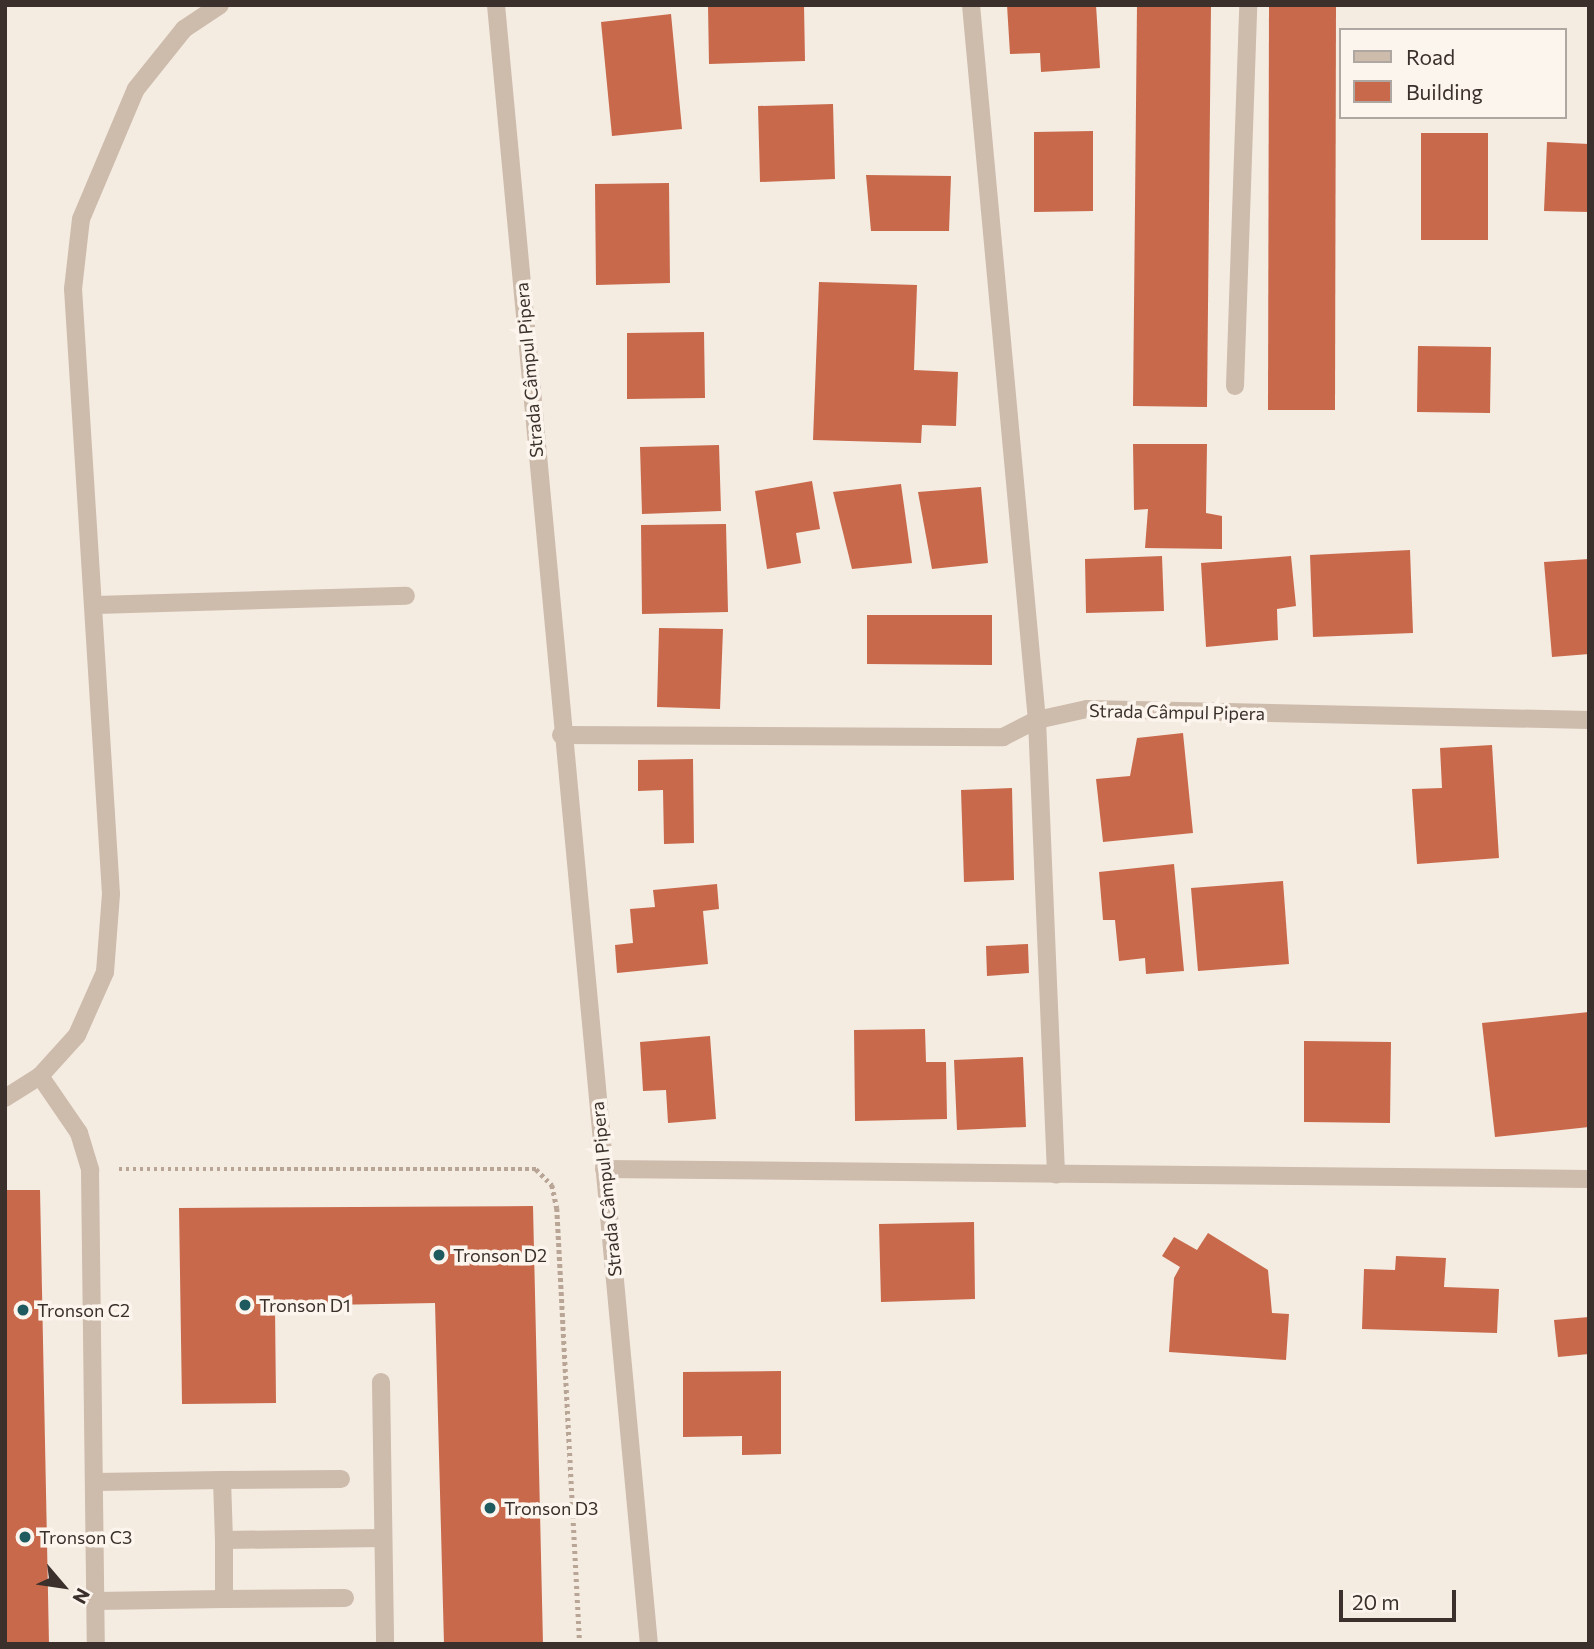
<!DOCTYPE html>
<html>
<head>
<meta charset="utf-8">
<style>
	body { margin:0 }
	#map { position:relative; width:1594px; height:1649px; overflow:hidden; background:#f4ebe1; font-family:Commissioner,sans-serif }
	div>[style] { position:absolute }
	[style*='--x'] { left:calc(var(--x)*1px); top:calc(var(--y)*1px); width:calc(var(--w)*1px); rotate:calc(var(--a)*1deg) }
	.building>* { inset:0; background:#c8694b }
	.path>* { height:4.5px; margin-top:-2.25px; transform-origin:0; background:repeating-linear-gradient(90deg,#b9a596 0 3.5px,transparent 0 7px) }
	.lane>* { height:18px; margin:-9px; padding:0 9px; transform-origin:9px; border-radius:9px; background:#cdbbac }
	.street>* { height:18px; margin:-9px; padding:0 9px; transform-origin:9px; border-radius:9px; background:#cdbbac }
	.dots>* { width:19px; height:19px; translate:-50% -50%; box-sizing:border-box; border:4px solid #fbf5ee; border-radius:50% }
	span { translate:-50% -50%; white-space:nowrap; text-align:center; line-height:1.15; -webkit-text-stroke:7px #fbf5ee; paint-order:stroke }
	.street-label { font-size:18px; color:#3b302b }
	.poi-label { font-size:18px; color:#3b302b }
	.left { translate:0 -50%; text-align:left }
	.frame { position:absolute; inset:0; border:7px solid #3b302b; pointer-events:none }
	.legend { position:absolute; left:1339px; top:28px; width:228px; height:91px; box-sizing:border-box; background:#fbf5ee; border:2px solid #aea6a0; margin:0; padding:9px 12px; list-style:none; font-size:21px; color:#3b302b }
	.legend li { display:flex; align-items:center; gap:14px; height:35px }
	.legend b { width:35px; border:2px solid #aea6a0 }
	.north { position:absolute; left:28px; top:1551px; width:70px; height:70px; -webkit-text-stroke:5px #fbf5ee; paint-order:stroke; rotate:119deg; font-size:19px; font-weight:700; line-height:28px; text-align:center; color:#3b302b }
	.north::after { content:''; display:block; margin:auto; width:24px; height:32px; background:#3b302b; clip-path:polygon(50% 0,100% 100%,50% 72%,0 100%) }
	.scale { position:absolute; left:1339px; top:1590px; width:117px; height:32px; box-sizing:border-box; border:4px solid #3b302b; border-top:0; padding-left:9px; font-size:21px; line-height:24px; white-space:nowrap; color:#3b302b; -webkit-text-stroke:5px #fbf5ee; paint-order:stroke }
</style>
</head>
<body>
<div id="map">
	<div class="building">
		<i style="clip-path:polygon(708px 5px,804px 5px,805px 61px,709px 64px)"></i>
		<i style="clip-path:polygon(1007px 5px,1096px 5px,1100px 68px,1041px 72px,1040px 53px,1010px 54px)"></i>
		<i style="clip-path:polygon(1137px 5px,1211px 5px,1207px 407px,1133px 406px)"></i>
		<i style="clip-path:polygon(1269px 5px,1336px 5px,1335px 410px,1268px 410px)"></i>
		<i style="clip-path:polygon(671px 14px,682px 129px,612px 136px,601px 22px)"></i>
		<i style="clip-path:polygon(833px 104px,835px 179px,760px 182px,758px 106px)"></i>
		<i style="clip-path:polygon(1093px 131px,1093px 211px,1034px 212px,1034px 132px)"></i>
		<i style="clip-path:polygon(1421px 133px,1488px 133px,1488px 240px,1421px 240px)"></i>
		<i style="clip-path:polygon(1547px 142px,1589px 144px,1589px 212px,1544px 211px)"></i>
		<i style="clip-path:polygon(866px 175px,951px 176px,949px 231px,871px 231px)"></i>
		<i style="clip-path:polygon(669px 183px,670px 283px,596px 285px,595px 184px)"></i>
		<i style="clip-path:polygon(819px 282px,917px 285px,914px 370px,958px 372px,956px 426px,922px 425px,921px 443px,813px 440px)"></i>
		<i style="clip-path:polygon(704px 332px,705px 398px,627px 399px,627px 333px)"></i>
		<i style="clip-path:polygon(1418px 346px,1491px 347px,1490px 413px,1417px 412px)"></i>
		<i style="clip-path:polygon(1133px 444px,1207px 444px,1206px 513px,1222px 516px,1222px 549px,1145px 548px,1148px 509px,1134px 510px)"></i>
		<i style="clip-path:polygon(719px 445px,721px 511px,642px 514px,640px 447px)"></i>
		<i style="clip-path:polygon(812px 481px,820px 529px,796px 533px,801px 563px,767px 569px,755px 491px)"></i>
		<i style="clip-path:polygon(901px 484px,912px 563px,852px 569px,833px 492px)"></i>
		<i style="clip-path:polygon(981px 487px,988px 563px,932px 569px,918px 492px)"></i>
		<i style="clip-path:polygon(726px 524px,728px 612px,642px 614px,641px 525px)"></i>
		<i style="clip-path:polygon(1410px 550px,1413px 633px,1313px 637px,1310px 555px)"></i>
		<i style="clip-path:polygon(1162px 556px,1164px 611px,1086px 613px,1085px 559px)"></i>
		<i style="clip-path:polygon(1291px 556px,1296px 606px,1277px 609px,1278px 640px,1206px 647px,1201px 563px)"></i>
		<i style="clip-path:polygon(1589px 559px,1589px 654px,1552px 657px,1544px 562px)"></i>
		<i style="clip-path:polygon(867px 615px,992px 615px,992px 665px,867px 664px)"></i>
		<i style="clip-path:polygon(659px 628px,723px 629px,720px 709px,657px 707px)"></i>
		<i style="clip-path:polygon(1183px 733px,1193px 833px,1103px 842px,1096px 779px,1130px 776px,1137px 738px)"></i>
		<i style="clip-path:polygon(1492px 745px,1499px 858px,1417px 864px,1412px 789px,1442px 788px,1440px 748px)"></i>
		<i style="clip-path:polygon(693px 759px,694px 843px,664px 844px,663px 790px,638px 791px,638px 760px)"></i>
		<i style="clip-path:polygon(1012px 788px,1014px 880px,964px 882px,961px 790px)"></i>
		<i style="clip-path:polygon(1174px 864px,1184px 971px,1146px 974px,1145px 958px,1119px 961px,1115px 920px,1103px 920px,1099px 872px)"></i>
		<i style="clip-path:polygon(1283px 881px,1289px 964px,1198px 971px,1191px 888px)"></i>
		<i style="clip-path:polygon(717px 884px,719px 909px,703px 911px,708px 964px,617px 973px,615px 945px,633px 943px,630px 909px,655px 907px,653px 890px)"></i>
		<i style="clip-path:polygon(1028px 944px,1029px 973px,987px 976px,986px 946px)"></i>
		<i style="clip-path:polygon(1589px 1012px,1589px 1127px,1495px 1137px,1482px 1023px)"></i>
		<i style="clip-path:polygon(925px 1029px,926px 1062px,946px 1062px,947px 1119px,855px 1121px,854px 1030px)"></i>
		<i style="clip-path:polygon(710px 1036px,716px 1119px,668px 1123px,666px 1090px,643px 1091px,640px 1042px)"></i>
		<i style="clip-path:polygon(1304px 1041px,1391px 1042px,1390px 1123px,1304px 1122px)"></i>
		<i style="clip-path:polygon(1023px 1057px,1026px 1127px,957px 1130px,954px 1060px)"></i>
		<i style="clip-path:polygon(5px 1190px,40px 1190px,49px 1644px,5px 1644px)"></i>
		<i style="clip-path:polygon(533px 1206px,543px 1644px,444px 1644px,435px 1303px,275px 1306px,276px 1403px,182px 1404px,179px 1208px)"></i>
		<i style="clip-path:polygon(974px 1222px,975px 1299px,881px 1302px,879px 1224px)"></i>
		<i style="clip-path:polygon(1208px 1233px,1268px 1270px,1272px 1313px,1289px 1314px,1286px 1360px,1169px 1352px,1174px 1278px,1180px 1267px,1162px 1256px,1174px 1237px,1197px 1250px)"></i>
		<i style="clip-path:polygon(1396px 1256px,1446px 1258px,1444px 1287px,1499px 1289px,1497px 1333px,1362px 1329px,1364px 1269px,1395px 1270px)"></i>
		<i style="clip-path:polygon(1589px 1317px,1589px 1354px,1558px 1357px,1554px 1320px)"></i>
		<i style="clip-path:polygon(781px 1371px,781px 1454px,742px 1455px,742px 1436px,683px 1437px,683px 1372px)"></i>
	</div>
	<div class="path">
		<i style="--x:119;--y:1169;--w:417;--a:0"></i>
		<i style="--x:536;--y:1169;--w:23;--a:45"></i>
		<i style="--x:552;--y:1185;--w:24;--a:78"></i>
		<i style="--x:557;--y:1208;--w:437;--a:87"></i>
	</div>
	<div class="lane">
		<i style="--x:96;--y:605;--w:310;--a:-1.7"></i>
		<i style="--x:40;--y:1076;--w:69;--a:55.6"></i>
		<i style="--x:79;--y:1133;--w:39;--a:73"></i>
		<i style="--x:90;--y:1170;--w:474;--a:89.3"></i>
		<i style="--x:381;--y:1382;--w:262;--a:89.1"></i>
		<i style="--x:222;--y:1480;--w:119;--a:-0.5"></i>
		<i style="--x:95;--y:1482;--w:127;--a:-0.9"></i>
		<i style="--x:222;--y:1480;--w:60;--a:88.1"></i>
		<i style="--x:224;--y:1540;--w:59;--a:90"></i>
		<i style="--x:224;--y:1599;--w:128;--a:179.1"></i>
		<i style="--x:224;--y:1540;--w:159;--a:-0.7"></i>
		<i style="--x:224;--y:1599;--w:121;--a:-0.5"></i>
	</div>
	<div class="street">
		<i style="--x:496;--y:5;--w:1646;--a:84.67"></i>
		<i style="--x:971;--y:5;--w:718;--a:84.73"></i>
		<i style="--x:1037;--y:720;--w:455;--a:87.6"></i>
		<i style="--x:1235;--y:386;--w:381;--a:-88"></i>
		<i style="--x:561;--y:735;--w:442;--a:0.3"></i>
		<i style="--x:1003;--y:737;--w:38;--a:-27"></i>
		<i style="--x:1037;--y:720;--w:51;--a:-12.4"></i>
		<i style="--x:1087;--y:709;--w:502;--a:1.26"></i>
		<i style="--x:5;--y:1098;--w:41;--a:-32.2"></i>
		<i style="--x:40;--y:1076;--w:55;--a:-47.9"></i>
		<i style="--x:77;--y:1035;--w:69;--a:-66"></i>
		<i style="--x:105;--y:972;--w:78;--a:-85.6"></i>
		<i style="--x:111;--y:894;--w:606;--a:-93.59"></i>
		<i style="--x:73;--y:289;--w:70;--a:-83.5"></i>
		<i style="--x:81;--y:219;--w:141;--a:-67.1"></i>
		<i style="--x:136;--y:89;--w:77;--a:-51.3"></i>
		<i style="--x:184;--y:29;--w:43;--a:-33.7"></i>
		<i style="--x:604;--y:1169;--w:985;--a:0.58"></i>
	</div>
	<div class="dots">
		<i style="left:439px;top:1255px;background:#1f5a5e"></i>
		<i style="left:245px;top:1305px;background:#1f5a5e"></i>
		<i style="left:23px;top:1310px;background:#1f5a5e"></i>
		<i style="left:490px;top:1508px;background:#1f5a5e"></i>
		<i style="left:25px;top:1537px;background:#1f5a5e"></i>
	</div>
	<div class="street-label">
		<span style="left:529px;top:370px;rotate:-95deg">Strada Câmpul Pipera</span>
		<span style="left:1177px;top:712px;rotate:1deg">Strada Câmpul Pipera</span>
		<span style="left:606px;top:1189px;rotate:-96deg">Strada Câmpul Pipera</span>
	</div>
	<div class="poi-label">
		<span class="left" style="left:453px;top:1255px">Tronson D2</span>
		<span class="left" style="left:259px;top:1305px">Tronson D1</span>
		<span class="left" style="left:37px;top:1310px">Tronson C2</span>
		<span class="left" style="left:504px;top:1508px">Tronson D3</span>
		<span class="left" style="left:39px;top:1537px">Tronson C3</span>
	</div>
	<div class="frame"></div>
	<ul class="legend">
	<li><b style="height:9px;background:#cdbbac"></b>Road</li>
	<li><b style="height:19px;background:#c8694b"></b>Building</li>
	</ul>
	<div class="north">N</div>
	<div class="scale">20 m</div>
</div>
</body>
</html>
